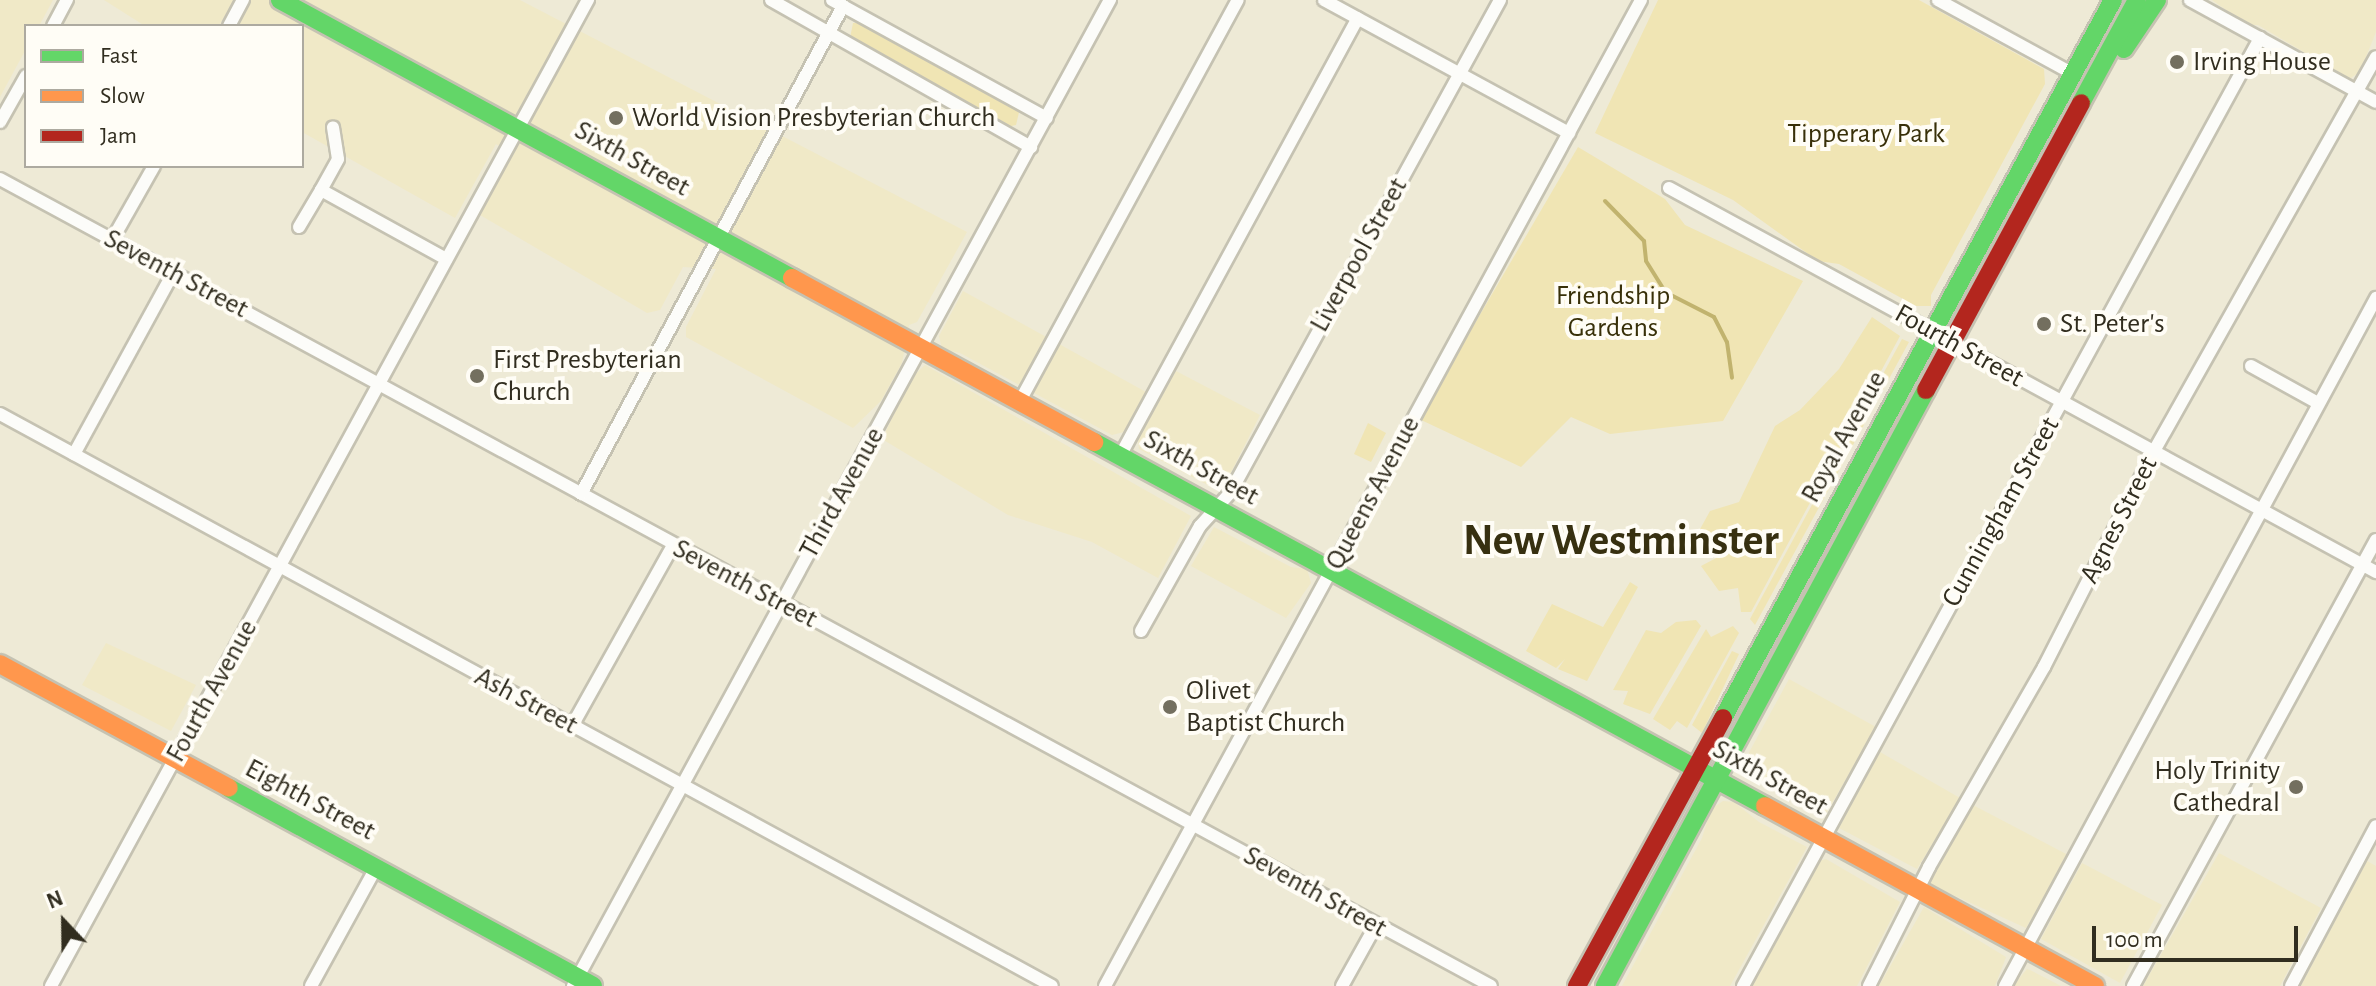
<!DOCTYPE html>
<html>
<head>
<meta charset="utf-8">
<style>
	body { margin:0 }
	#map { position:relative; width:2376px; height:986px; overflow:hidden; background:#eeead6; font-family:"Alegreya Sans",sans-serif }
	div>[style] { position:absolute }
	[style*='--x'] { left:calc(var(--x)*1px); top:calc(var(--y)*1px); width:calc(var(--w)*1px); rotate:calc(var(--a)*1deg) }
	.built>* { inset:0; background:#f0e9c7 }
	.green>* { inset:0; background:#f0e5b4 }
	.stream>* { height:4px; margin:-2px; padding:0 2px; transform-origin:2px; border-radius:2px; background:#c1b36e }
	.roads { filter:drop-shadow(2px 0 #c5c2b2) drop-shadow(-2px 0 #c5c2b2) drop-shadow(0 2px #c5c2b2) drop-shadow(0 -2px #c5c2b2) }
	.street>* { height:12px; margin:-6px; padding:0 6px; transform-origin:6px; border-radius:6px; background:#fcfcf9 }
	.fast>* { height:18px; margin:-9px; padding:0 9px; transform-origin:9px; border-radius:9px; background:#63d668 }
	.slow>* { height:18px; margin:-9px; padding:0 9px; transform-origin:9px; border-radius:9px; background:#ff974d }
	.jam>* { height:18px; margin:-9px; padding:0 9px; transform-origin:9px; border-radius:9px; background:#b3261e }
	.dots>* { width:22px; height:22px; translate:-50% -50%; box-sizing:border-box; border:4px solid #fffdf6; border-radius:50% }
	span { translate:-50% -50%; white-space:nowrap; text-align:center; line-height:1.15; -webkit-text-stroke:8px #fffdf6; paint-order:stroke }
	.poi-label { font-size:28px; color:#312d1f }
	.left { translate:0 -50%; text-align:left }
	.right { translate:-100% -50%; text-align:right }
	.park-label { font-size:28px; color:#383009 }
	.street-label { font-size:28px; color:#312d1f }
	.town-label { font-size:44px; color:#373010; font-weight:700 }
	.legend { position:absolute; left:24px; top:24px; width:280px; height:144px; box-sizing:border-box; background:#fffdf6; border:2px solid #adaaa0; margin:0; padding:10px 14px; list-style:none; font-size:24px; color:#312d1f }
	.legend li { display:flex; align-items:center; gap:16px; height:40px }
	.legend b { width:40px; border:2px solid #adaaa0 }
	.north { position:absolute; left:24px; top:882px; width:80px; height:80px; -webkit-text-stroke:6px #fffdf6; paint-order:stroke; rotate:338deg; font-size:22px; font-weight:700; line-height:32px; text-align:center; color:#312d1f }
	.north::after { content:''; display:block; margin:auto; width:28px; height:36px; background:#312d1f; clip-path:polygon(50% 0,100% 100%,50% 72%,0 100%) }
	.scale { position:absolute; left:2092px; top:926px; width:206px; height:36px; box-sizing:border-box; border:4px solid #312d1f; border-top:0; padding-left:10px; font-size:24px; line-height:28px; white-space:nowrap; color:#312d1f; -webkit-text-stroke:6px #fffdf6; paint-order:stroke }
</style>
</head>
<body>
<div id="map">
	<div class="built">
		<i style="clip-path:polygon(0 0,53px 0,39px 26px,26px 26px,26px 49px,0 97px)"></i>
		<i style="clip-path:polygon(104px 0,520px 0,967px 232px,917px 322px,909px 325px,902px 363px,881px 401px,853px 428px,686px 337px,686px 327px,716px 269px,683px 267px,660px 310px,647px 313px,480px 215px,513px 155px,496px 144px,455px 218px,302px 132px,302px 26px,236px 26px,245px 9px,232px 3px,219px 26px,145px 26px)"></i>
		<i style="clip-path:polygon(2212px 0,2376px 0,2376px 32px,2360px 72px,2349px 79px,2258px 25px,2247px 25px)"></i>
		<i style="clip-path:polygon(963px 291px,1146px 392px,1124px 432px,1112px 435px,960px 353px,942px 349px,939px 336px)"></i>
		<i style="clip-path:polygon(925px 365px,1191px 516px,1158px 578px,1092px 542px,1008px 515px,882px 439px,912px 377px)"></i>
		<i style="clip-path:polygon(1176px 371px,1260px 415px,1221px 492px,1139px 449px,1138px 440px)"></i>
		<i style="clip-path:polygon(1214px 527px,1291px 567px,1307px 569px,1311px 583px,1286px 618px,1191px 566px)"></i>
		<i style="clip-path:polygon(106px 643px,196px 685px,171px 731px,82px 685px)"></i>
		<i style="clip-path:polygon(1789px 679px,1876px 727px,1827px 812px,1819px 816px,1744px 770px,1746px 758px)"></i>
		<i style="clip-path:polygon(1880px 752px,1960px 798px,1917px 869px,1839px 828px)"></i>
		<i style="clip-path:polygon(1723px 801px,1734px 802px,1759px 822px,1807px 847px,1730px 986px,1622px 986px,1702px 838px,1711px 809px)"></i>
		<i style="clip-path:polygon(1971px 804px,2068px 855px,2026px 928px,1929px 884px)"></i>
		<i style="clip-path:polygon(2219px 853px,2321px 908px,2280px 986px,2143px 986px)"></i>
		<i style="clip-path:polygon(1826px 859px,1900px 902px,1857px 986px,1750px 986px,1819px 861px)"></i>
		<i style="clip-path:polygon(2367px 861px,2376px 866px,2376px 986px,2301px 986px)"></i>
		<i style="clip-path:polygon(2082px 863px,2162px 905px,2120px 983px,2041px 939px)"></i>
		<i style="clip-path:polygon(1924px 907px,2006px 957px,1995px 986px,1879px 986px)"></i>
		<i style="clip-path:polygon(2027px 969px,2030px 970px,2061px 986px,2013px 986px)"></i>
	</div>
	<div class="green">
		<i style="clip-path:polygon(1658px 0,1919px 0,2044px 69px,2045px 84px,1931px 295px,1931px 306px,1916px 306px,1839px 264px,1818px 261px,1733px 200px,1595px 133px)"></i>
		<i style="clip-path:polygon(853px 23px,864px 23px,1020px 108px,1016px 125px,1006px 127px,850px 38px)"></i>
		<i style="clip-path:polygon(1578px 147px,1665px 199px,1685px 225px,1803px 281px,1723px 421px,1610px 434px,1571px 417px,1521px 467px,1419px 419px)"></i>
		<i style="clip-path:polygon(1872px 317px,1900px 336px,1751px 612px,1741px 612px,1738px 588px,1719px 591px,1701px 566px,1720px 556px,1712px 540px,1699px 531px,1710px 511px,1739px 502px,1775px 426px,1800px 410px,1839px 369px)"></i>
		<i style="clip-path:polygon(1902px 339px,1909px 342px,1755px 625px,1750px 619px)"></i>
		<i style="clip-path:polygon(1368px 423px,1386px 433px,1371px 462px,1354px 454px)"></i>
		<i style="clip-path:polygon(1630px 582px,1638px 587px,1587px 681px,1558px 669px,1565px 659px,1556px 668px,1526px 651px,1552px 604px,1603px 627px)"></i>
		<i style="clip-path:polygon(1696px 620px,1701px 626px,1650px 714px,1623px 704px,1628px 691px,1613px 690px,1646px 630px,1661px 633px,1676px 622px)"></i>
		<i style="clip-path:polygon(1733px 626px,1739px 633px,1687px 728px,1677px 721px,1670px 730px,1653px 719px,1706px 629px,1711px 637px)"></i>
		<i style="clip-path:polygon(1732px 651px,1739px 654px,1702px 733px,1692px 725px)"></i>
	</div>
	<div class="stream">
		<i style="--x:1605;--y:201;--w:56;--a:45.7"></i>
		<i style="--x:1644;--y:241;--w:20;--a:84"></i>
		<i style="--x:1646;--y:261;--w:36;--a:58"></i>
		<i style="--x:1665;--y:292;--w:55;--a:27"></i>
		<i style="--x:1714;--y:317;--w:28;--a:63"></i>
		<i style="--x:1727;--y:342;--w:36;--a:82"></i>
	</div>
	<div class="roads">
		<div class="street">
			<i style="--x:771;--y:0;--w:299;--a:29.5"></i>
			<i style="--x:832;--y:0;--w:245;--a:28.8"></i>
			<i style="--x:1324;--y:0;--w:279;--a:28.5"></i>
			<i style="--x:1938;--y:0;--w:154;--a:28.7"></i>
			<i style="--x:2190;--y:0;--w:212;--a:28.7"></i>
			<i style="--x:53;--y:26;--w:30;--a:-62"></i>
			<i style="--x:229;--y:26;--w:30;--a:-62"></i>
			<i style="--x:0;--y:122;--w:53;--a:-60.5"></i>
			<i style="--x:0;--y:179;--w:1695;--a:28.42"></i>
			<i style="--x:1669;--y:188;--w:805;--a:28.51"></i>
			<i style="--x:321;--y:190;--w:35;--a:-61"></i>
			<i style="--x:338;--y:159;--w:32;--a:-99"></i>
			<i style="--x:299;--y:227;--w:43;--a:-59.3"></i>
			<i style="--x:321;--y:190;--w:143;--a:28.9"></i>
			<i style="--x:112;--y:240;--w:85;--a:-60.4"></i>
			<i style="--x:2251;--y:366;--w:77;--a:28.9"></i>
			<i style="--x:1020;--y:401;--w:456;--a:-61.5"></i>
			<i style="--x:0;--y:414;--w:1197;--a:28.53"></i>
			<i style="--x:74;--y:454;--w:206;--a:-61.3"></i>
			<i style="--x:1120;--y:456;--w:498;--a:-61.5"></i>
			<i style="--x:581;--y:494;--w:554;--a:-61.77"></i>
			<i style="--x:1141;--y:631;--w:120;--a:-60.7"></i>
			<i style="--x:1200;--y:526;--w:45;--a:-47.7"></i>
			<i style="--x:1230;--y:493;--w:562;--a:-61.29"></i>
			<i style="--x:572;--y:726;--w:207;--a:-60.8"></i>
			<i style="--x:51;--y:986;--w:1123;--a:-61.43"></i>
			<i style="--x:311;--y:986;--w:135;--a:-61.2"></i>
			<i style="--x:573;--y:986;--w:1123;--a:-61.43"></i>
			<i style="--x:1105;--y:986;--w:1122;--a:-61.47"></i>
			<i style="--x:1342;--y:986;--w:70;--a:-60.9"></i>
			<i style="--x:1743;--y:986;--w:1080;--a:-61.39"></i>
			<i style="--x:1869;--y:986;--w:133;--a:-63.2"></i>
			<i style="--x:1929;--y:867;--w:231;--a:-60.1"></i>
			<i style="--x:2044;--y:667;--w:242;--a:-63"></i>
			<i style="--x:2154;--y:451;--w:452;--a:-60.6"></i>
			<i style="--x:2005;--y:986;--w:782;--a:-61.66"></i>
			<i style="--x:2133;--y:986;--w:508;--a:-61.42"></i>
			<i style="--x:2291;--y:986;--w:181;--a:-62"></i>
		</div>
		<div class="fast">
			<i style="--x:280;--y:0;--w:583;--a:28.5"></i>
			<i style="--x:2124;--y:49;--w:59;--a:-56"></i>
			<i style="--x:2081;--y:103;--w:117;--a:-61.5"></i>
			<i style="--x:1094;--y:442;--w:763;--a:28.48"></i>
			<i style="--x:1723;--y:718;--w:817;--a:-61.49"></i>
			<i style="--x:229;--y:788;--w:414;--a:28.5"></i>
			<i style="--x:1605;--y:986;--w:677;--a:-61.69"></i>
		</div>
		<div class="slow">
			<i style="--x:792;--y:278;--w:344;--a:28.5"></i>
			<i style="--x:0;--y:664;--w:260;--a:28.4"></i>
			<i style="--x:1765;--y:806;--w:376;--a:28.6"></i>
		</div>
		<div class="jam">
			<i style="--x:1926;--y:390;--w:326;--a:-61.6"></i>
			<i style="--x:1577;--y:986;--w:305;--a:-61.4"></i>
		</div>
	</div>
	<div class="dots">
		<i style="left:2177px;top:62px;background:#736f5f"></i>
		<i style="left:616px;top:118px;background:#736f5f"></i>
		<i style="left:2044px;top:324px;background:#736f5f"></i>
		<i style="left:477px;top:376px;background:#736f5f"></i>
		<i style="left:1170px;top:707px;background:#736f5f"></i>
		<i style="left:2296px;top:787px;background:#736f5f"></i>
	</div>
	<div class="poi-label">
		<span class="left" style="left:2193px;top:62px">Irving House</span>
		<span class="left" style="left:632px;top:118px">World Vision Presbyterian Church</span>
		<span class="left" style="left:2060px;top:324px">St. Peter's</span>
		<span class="left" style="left:493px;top:376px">First Presbyterian<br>Church</span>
		<span class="left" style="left:1186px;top:707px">Olivet<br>Baptist Church</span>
		<span class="right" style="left:2280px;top:787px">Holy Trinity<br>Cathedral</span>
	</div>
	<div class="park-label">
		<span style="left:1866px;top:134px">Tipperary Park</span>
		<span style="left:1613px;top:312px">Friendship<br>Gardens</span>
	</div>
	<div class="street-label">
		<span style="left:632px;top:159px;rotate:29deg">Sixth Street</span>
		<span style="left:1359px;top:255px;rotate:-61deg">Liverpool Street</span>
		<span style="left:176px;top:274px;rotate:28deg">Seventh Street</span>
		<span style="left:1959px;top:346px;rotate:29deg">Fourth Street</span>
		<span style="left:1844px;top:437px;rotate:-61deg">Royal Avenue</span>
		<span style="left:1201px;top:468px;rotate:29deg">Sixth Street</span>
		<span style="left:842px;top:493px;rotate:-61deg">Third Avenue</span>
		<span style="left:1373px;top:493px;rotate:-62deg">Queens Avenue</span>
		<span style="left:2001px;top:512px;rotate:-61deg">Cunningham Street</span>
		<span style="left:2119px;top:520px;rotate:-63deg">Agnes Street</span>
		<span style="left:745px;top:584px;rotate:28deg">Seventh Street</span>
		<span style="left:212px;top:691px;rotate:-61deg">Fourth Avenue</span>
		<span style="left:526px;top:701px;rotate:28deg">Ash Street</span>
		<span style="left:1770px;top:778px;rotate:29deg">Sixth Street</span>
		<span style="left:310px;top:800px;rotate:28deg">Eighth Street</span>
		<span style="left:1315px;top:892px;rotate:29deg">Seventh Street</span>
	</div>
	<div class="town-label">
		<span style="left:1621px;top:541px">New Westminster</span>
	</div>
	<ul class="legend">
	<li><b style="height:10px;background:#63d668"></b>Fast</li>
	<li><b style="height:10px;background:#ff974d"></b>Slow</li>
	<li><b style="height:10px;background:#b3261e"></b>Jam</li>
	</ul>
	<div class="north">N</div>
	<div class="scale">100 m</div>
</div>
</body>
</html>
